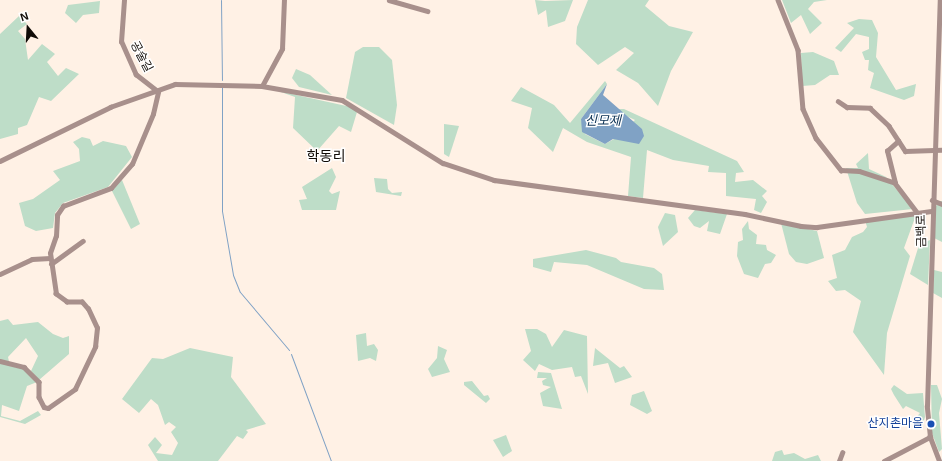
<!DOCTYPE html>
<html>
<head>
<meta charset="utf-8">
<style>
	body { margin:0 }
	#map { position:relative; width:942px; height:461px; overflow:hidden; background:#fff1e5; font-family:Helvetica,"Noto Sans KR",sans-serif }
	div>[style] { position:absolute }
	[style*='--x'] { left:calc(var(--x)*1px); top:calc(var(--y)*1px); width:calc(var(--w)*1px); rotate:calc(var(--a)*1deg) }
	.green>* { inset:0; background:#beddc8 }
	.water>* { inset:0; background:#80a2c5 }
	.stream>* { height:1px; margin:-0.5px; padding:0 0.5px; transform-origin:0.5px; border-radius:0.5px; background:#80a2c5 }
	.minor>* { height:4.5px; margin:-2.25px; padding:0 2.25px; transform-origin:2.25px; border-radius:2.25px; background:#a8908c }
	.dots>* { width:11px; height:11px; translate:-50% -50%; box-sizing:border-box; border:2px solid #fff; border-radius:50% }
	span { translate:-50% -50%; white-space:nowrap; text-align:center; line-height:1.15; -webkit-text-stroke:3px #fff; paint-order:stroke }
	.street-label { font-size:12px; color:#110c07 }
	.transit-label { font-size:12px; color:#164399 }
	.right { translate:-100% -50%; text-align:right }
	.water-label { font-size:13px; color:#092f52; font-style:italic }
	.quarter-label { font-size:14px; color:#110c07 }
	.north { position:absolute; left:8px; top:8px; width:40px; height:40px; -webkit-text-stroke:3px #fff; paint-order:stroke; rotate:342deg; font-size:11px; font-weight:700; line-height:16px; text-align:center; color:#110c07 }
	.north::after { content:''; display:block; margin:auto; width:14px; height:18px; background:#110c07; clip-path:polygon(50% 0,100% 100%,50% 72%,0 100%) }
</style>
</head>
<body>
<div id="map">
	<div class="green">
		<i style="clip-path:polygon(535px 0,545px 1px,573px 0,565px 21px,548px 27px,546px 10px,538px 15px)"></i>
		<i style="clip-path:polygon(588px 0,649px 0,645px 6px,669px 26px,693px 32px,671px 71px,658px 106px,638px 83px,616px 70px,634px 53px,625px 47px,598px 65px,576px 44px,577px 27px)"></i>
		<i style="clip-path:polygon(782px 0,827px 0,814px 2px,808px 9px,822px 23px,810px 34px,801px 15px,791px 23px)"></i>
		<i style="clip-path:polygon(100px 1px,99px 13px,83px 15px,76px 23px,65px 13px,68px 5px)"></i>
		<i style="clip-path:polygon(19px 16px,27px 24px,18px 31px,25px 39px,28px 60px,42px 44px,55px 54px,47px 62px,58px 76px,66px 68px,79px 74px,51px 101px,39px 97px,27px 125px,18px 128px,18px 134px,0 139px,0 34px)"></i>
		<i style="clip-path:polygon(859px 19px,872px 20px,878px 33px,876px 57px,896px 90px,916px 84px,914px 96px,904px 100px,870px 88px,874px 73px,868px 70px,869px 60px,865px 60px,862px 52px,869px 49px,869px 37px,856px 34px,841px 52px,835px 48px,854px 28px,847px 23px)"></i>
		<i style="clip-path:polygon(363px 47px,379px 47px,392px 60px,397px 105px,394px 125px,346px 98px,355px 52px)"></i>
		<i style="clip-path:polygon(813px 52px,834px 61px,839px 75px,830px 75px,815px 85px,802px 86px,801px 53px)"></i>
		<i style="clip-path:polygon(296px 69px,310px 75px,332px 95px,299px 87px,292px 78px)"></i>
		<i style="clip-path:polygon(605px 81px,607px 84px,581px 119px,585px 134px,605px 144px,614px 139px,635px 120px,620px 113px,619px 109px,624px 109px,737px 161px,744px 172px,736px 173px,735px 182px,753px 180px,767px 191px,762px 196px,767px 202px,761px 213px,754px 210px,756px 199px,726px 196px,726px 173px,708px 172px,709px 166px,673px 160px,647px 150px,643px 198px,628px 196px,631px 157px,587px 142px,563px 128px,553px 152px,528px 128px,532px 108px,511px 101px,521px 87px,554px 105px,570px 123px)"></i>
		<i style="clip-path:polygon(278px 91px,351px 107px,357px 112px,351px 132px,339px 126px,317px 151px,293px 128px,295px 97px)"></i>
		<i style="clip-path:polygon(444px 124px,459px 126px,449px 157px,444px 154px)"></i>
		<i style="clip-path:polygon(82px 137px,90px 139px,93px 146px,103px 141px,126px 146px,132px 157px,108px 187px,63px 203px,55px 213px,53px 228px,36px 231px,25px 226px,19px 203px,33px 199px,60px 180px,53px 171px,80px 161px,79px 149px,73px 142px)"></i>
		<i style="clip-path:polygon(868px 153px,869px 169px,886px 177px,913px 209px,865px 214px,857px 203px,846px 168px,858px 168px,856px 164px)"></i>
		<i style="clip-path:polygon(332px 168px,336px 177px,329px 191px,332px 194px,340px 191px,336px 210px,302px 210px,299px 200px,307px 199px,302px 187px)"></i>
		<i style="clip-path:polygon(374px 178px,387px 179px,388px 189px,392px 193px,402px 192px,401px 196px,376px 192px)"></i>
		<i style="clip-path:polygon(122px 180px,140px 224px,131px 229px,111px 189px)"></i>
		<i style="clip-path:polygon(940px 201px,942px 201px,942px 242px,934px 238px,936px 206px)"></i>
		<i style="clip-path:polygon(695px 210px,727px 214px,720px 234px,707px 231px,709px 221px,700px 228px,694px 226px,688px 218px)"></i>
		<i style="clip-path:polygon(665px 213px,675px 215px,678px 232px,663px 246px,658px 227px)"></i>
		<i style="clip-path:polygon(916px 215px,904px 248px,910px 256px,887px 333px,884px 375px,853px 332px,861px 301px,845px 290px,836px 291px,828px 281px,837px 278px,832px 255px,845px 250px,852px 237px,863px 232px,867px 227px,865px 220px)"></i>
		<i style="clip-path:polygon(748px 221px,749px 229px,757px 235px,756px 244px,766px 245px,767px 250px,776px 255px,771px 263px,765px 264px,758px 278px,744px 274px,737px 256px,738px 242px,743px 240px,742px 229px)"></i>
		<i style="clip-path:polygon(781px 223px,817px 231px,824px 258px,807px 264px,796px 262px,789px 254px)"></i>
		<i style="clip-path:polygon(930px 240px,928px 285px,910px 274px,919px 245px)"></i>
		<i style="clip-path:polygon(586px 250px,616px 258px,621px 262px,654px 268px,662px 274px,664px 290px,644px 289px,587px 265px,554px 262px,551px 272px,533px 267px,533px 259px)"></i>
		<i style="clip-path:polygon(934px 270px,942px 272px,942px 298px,933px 293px)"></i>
		<i style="clip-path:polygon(8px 319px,13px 325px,38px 322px,53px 334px,63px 338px,69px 336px,69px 354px,39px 380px,31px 371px,38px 356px,26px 338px,8px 357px,10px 366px,24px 369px,37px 382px,27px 386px,19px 411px,2px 405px,1px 416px,20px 421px,38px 411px,41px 415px,25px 424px,0 417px,0 321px)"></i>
		<i style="clip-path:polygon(525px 329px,537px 329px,546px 334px,552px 347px,564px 330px,587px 336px,588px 394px,581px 376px,575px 377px,572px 367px,552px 370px,539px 364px,535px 371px,523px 360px,531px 351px)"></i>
		<i style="clip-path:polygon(366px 333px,367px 346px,374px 344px,378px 350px,376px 361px,370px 358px,358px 361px,356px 335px)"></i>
		<i style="clip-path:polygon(438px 346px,447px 350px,444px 359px,450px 372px,432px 377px,428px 369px,437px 358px)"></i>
		<i style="clip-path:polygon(190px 348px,233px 357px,231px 377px,266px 424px,246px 430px,248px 432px,243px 439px,237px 436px,218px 461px,158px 461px,148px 445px,155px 437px,162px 445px,156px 453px,172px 455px,178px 443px,171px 432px,176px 427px,169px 422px,165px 425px,158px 405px,151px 399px,139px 413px,122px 399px,152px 358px,163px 359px)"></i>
		<i style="clip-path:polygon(595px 348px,620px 368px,624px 366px,632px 377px,615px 383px,608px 363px,593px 366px)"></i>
		<i style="clip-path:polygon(538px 372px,551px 373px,562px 409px,543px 406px,540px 393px,551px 387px,543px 385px,542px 381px,547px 378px,537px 378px)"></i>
		<i style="clip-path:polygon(472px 381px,484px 396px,488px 395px,490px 399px,486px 403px,464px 385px,464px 382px)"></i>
		<i style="clip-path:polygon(894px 385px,907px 394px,923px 393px,925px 417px,922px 427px,915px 427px,912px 422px,920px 413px,906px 406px,903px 409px,894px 395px,891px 389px)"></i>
		<i style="clip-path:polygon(931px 385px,937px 385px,942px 399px,939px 413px,942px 449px,939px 452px,932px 433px)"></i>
		<i style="clip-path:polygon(644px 391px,652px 411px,647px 414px,630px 405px,632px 395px)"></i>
		<i style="clip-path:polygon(506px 435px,512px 451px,503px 457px,493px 440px)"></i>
		<i style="clip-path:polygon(782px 450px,784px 455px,794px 453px,805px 459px,818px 455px,821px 461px,772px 461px,775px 452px)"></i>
	</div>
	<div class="water">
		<i style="clip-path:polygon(607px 84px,603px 95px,642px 129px,644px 136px,639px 144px,613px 139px,605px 144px,582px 132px,581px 119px)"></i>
	</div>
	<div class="stream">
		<i style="--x:221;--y:0;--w:80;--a:89.3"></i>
		<i style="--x:222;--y:87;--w:124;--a:90"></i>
		<i style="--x:222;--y:211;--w:65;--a:80.2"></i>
		<i style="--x:233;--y:275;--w:18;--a:68"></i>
		<i style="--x:240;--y:292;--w:76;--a:49.8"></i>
		<i style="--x:291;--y:354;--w:114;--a:69.5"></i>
	</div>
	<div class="minor">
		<i style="--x:389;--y:0;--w:40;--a:16"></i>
		<i style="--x:778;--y:0;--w:54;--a:68.2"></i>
		<i style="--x:798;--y:50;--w:59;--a:85.2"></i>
		<i style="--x:803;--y:109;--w:32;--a:66"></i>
		<i style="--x:816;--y:138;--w:41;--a:52"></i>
		<i style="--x:841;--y:170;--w:18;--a:3"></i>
		<i style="--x:859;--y:171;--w:38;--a:18"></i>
		<i style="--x:895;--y:183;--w:36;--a:53"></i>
		<i style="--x:262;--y:86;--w:42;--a:-61.6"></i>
		<i style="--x:282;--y:49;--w:49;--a:-87.7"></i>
		<i style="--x:838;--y:101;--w:11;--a:34"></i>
		<i style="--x:847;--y:107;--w:23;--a:2"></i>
		<i style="--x:870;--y:108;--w:26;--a:43"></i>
		<i style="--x:889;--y:126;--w:30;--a:57"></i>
		<i style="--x:905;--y:151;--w:37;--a:-2"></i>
		<i style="--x:0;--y:161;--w:123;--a:-26.1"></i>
		<i style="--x:110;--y:107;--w:69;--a:-19.5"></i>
		<i style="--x:175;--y:84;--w:87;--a:1.3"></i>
		<i style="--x:262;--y:86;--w:81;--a:9.9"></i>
		<i style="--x:342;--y:100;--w:119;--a:32"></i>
		<i style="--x:443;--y:163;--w:54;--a:18.4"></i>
		<i style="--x:494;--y:180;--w:253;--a:7.7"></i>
		<i style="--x:745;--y:214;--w:57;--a:12.1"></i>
		<i style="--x:801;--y:226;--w:16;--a:4"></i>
		<i style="--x:817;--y:227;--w:115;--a:-8"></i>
		<i style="--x:895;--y:183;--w:33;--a:-104"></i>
		<i style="--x:887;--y:151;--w:15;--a:-42"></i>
		<i style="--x:932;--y:200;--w:11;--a:22"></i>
		<i style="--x:51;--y:264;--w:39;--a:-36"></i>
		<i style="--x:0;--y:274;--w:35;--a:-25"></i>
		<i style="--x:32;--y:259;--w:18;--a:-3"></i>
		<i style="--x:0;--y:361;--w:25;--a:14"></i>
		<i style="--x:24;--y:367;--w:21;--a:45"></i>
		<i style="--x:39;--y:382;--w:15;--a:90"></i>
		<i style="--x:39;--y:397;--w:11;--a:63"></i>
		<i style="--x:44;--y:407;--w:4;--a:14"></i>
		<i style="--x:48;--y:408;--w:33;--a:-35"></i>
		<i style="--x:75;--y:389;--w:47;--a:-64.5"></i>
		<i style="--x:95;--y:347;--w:19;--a:-84"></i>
		<i style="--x:97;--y:328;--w:21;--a:-115"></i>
		<i style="--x:88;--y:309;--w:9;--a:-131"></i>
		<i style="--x:82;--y:302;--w:15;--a:180"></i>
		<i style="--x:67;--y:302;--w:14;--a:-144"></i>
		<i style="--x:56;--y:294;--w:41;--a:-98.3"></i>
		<i style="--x:50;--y:253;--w:18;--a:-71"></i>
		<i style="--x:56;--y:236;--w:21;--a:-87"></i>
		<i style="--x:57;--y:215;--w:11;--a:-56"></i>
		<i style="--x:63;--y:206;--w:51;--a:-20.6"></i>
		<i style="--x:111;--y:188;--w:32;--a:-49"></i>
		<i style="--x:132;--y:164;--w:54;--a:-67.2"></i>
		<i style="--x:153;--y:114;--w:23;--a:-77"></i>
		<i style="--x:158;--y:92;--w:28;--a:-142"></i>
		<i style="--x:136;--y:75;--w:36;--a:-114"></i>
		<i style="--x:121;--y:42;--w:42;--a:-85.9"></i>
		<i style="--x:839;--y:461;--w:9;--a:-69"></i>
		<i style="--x:884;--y:461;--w:52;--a:-27.6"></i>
		<i style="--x:939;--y:461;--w:26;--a:-111"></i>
		<i style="--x:930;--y:437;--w:31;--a:-96"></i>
		<i style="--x:927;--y:406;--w:406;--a:-88.2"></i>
	</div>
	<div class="dots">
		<i style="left:931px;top:424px;background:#1a4fb4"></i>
	</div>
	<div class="street-label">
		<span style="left:141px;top:57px;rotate:62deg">공술길</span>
		<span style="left:922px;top:231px;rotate:-91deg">금백로</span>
	</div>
	<div class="transit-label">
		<span class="right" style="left:923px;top:424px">산지촌마을</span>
	</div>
	<div class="water-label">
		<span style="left:603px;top:121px">신모제</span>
	</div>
	<div class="quarter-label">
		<span style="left:326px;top:156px">학동리</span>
	</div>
	<div class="north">N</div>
</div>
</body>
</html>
